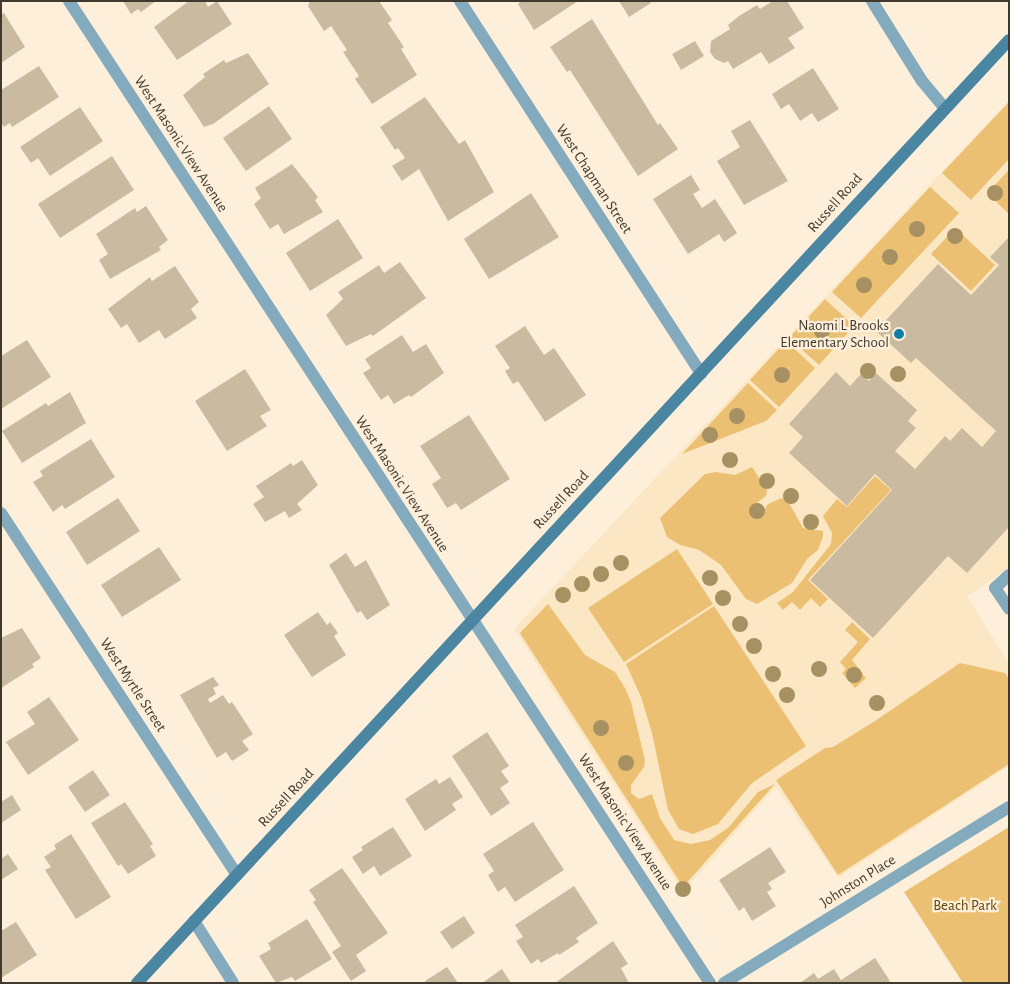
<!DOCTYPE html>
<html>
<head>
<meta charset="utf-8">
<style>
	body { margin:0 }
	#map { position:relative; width:1010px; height:984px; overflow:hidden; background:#fdefda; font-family:"Alegreya Sans",sans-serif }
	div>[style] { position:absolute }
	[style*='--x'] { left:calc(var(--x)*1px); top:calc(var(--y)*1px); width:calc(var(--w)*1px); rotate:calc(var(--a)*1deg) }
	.built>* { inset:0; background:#fce7c5 }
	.green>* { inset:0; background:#ecc072 }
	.building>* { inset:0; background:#cabba0 }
	.lane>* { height:12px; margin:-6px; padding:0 6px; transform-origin:6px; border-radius:6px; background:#83aabd }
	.street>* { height:12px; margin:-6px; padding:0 6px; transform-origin:6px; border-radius:6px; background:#83aabd }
	.secondary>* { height:12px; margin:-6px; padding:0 6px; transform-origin:6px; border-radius:6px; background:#4a86a2 }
	.trees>* { width:16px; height:16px; margin:-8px; border-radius:50%; background:#a79162 }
	.dots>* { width:14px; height:14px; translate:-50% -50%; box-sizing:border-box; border:2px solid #fdefda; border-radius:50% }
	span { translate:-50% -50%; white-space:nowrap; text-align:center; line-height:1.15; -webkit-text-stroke:4.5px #fdefda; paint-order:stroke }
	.street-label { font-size:15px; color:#3f392e }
	.poi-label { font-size:15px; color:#3f392e }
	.right { translate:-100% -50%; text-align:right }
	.park-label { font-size:15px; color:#614400 }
	.frame { position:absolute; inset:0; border:2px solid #3f392e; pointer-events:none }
</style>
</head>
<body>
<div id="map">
	<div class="built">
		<i style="clip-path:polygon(1009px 100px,1009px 568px,967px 596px,1009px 664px,1009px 766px,838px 878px,776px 787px,683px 892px,514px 629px)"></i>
	</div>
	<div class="green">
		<i style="clip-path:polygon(1009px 102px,1009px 159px,971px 200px,942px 173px)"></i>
		<i style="clip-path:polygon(1009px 170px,1009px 214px,987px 193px)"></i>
		<i style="clip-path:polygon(930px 187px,959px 213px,861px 318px,832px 292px)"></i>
		<i style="clip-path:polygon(955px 228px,995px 265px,971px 291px,931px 254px)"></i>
		<i style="clip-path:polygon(825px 299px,854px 326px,819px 365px,789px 338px)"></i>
		<i style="clip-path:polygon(786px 341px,815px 368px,779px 407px,750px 380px)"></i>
		<i style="clip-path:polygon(748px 383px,777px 410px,766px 421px,682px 454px)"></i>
		<i style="clip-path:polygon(752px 467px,767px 490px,766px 496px,753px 506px,754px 513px,760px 515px,768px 504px,782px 498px,788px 501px,803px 528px,823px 531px,823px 536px,818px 550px,807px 559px,792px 583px,757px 604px,746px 599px,721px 565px,699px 550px,680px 545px,667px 537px,660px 518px,705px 474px,716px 472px,735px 475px)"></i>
		<i style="clip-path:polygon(875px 476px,891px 490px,808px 580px,828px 599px,820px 607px,811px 598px,800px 610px,792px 602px,783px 610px,777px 603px,793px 592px,831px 544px,832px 533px,823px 516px,837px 499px,847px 507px)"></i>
		<i style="clip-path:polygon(677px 549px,713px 604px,624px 662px,588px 608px)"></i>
		<i style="clip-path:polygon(548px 604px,585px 655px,615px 672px,625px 688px,631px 702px,645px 760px,644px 767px,631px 785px,631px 793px,639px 799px,652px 794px,660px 818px,674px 840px,691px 844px,710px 840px,728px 828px,758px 792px,775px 784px,683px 887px,520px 633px)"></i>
		<i style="clip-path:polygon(714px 606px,806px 746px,752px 783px,718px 824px,693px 834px,679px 829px,668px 810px,652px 733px,641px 697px,626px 664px)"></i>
		<i style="clip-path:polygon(852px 622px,870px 639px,852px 660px,866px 678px,855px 688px,842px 673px,846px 669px,840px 662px,858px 642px,845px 630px)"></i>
		<i style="clip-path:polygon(960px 663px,1005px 673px,1009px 679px,1009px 764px,838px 875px,776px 780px,825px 748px,833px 747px,875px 721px)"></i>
		<i style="clip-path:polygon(1009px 827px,1009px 983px,963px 983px,904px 892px)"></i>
	</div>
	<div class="building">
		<i style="clip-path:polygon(123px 1px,156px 1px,141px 12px,138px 9px,131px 14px)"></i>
		<i style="clip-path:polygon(189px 1px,205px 1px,208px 7px,217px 1px,232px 24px,177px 60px,154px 27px)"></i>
		<i style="clip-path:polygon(310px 1px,379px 1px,392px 20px,388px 23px,404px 47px,401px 49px,417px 75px,372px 104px,355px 79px,359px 76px,343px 52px,347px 50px,331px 26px,324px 31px,308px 6px)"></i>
		<i style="clip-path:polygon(521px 1px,578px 1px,534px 30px,518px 4px)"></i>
		<i style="clip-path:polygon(619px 1px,650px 1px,651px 3px,629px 17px)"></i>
		<i style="clip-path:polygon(773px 1px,787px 1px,804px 28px,788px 38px,795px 48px,769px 64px,761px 52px,733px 69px,728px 61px,724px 63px,715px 59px,710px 52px,711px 41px,730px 29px,728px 25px,739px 16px,757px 5px,760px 9px)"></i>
		<i style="clip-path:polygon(4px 13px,25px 47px,1px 63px,1px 14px)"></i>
		<i style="clip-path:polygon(592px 19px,658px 125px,660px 123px,678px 149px,638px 176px,570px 70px,567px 72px,550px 47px)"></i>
		<i style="clip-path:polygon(695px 41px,704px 56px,681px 70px,672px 54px)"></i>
		<i style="clip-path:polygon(248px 53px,269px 84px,213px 124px,204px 127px,183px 95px,205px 77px,203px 74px,224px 60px,226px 63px)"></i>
		<i style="clip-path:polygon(39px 66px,59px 97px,12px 127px,10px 123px,4px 127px,1px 122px,1px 90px)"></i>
		<i style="clip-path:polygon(813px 68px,839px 109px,818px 122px,812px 113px,800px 121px,789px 104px,781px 109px,772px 94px)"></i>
		<i style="clip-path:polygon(425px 97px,459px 144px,465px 140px,494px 192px,448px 221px,419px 169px,402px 181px,392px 166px,405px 158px,398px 148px,395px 150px,380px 127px)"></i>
		<i style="clip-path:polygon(269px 106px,292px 139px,246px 171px,223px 138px)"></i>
		<i style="clip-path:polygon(80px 107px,103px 141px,50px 176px,38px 158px,31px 163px,20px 147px)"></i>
		<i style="clip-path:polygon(750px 120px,788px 181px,744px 205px,717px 161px,740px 147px,731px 131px)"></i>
		<i style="clip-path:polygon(112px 156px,134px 190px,60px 238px,38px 204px)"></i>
		<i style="clip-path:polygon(292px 164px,318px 197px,315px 200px,323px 212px,284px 234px,278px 224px,270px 229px,254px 204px,261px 198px,255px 188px)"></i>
		<i style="clip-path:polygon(691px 175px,700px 190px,693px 194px,702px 208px,715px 199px,737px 233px,724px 242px,719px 234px,688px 254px,653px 199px)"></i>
		<i style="clip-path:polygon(531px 193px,559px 237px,489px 279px,464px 239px)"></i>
		<i style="clip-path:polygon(146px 206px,168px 240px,159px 247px,161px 250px,110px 279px,99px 260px,108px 254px,96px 234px,135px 208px,137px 212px)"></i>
		<i style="clip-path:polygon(338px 219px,363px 258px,310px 291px,286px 253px)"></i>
		<i style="clip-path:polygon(1009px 237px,1009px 527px,967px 573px,948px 556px,873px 638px,810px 580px,892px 490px,875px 474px,847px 506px,789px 453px,803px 437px,789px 424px,836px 372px,850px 386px,861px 374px,869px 381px,876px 373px,917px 410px,908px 421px,916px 428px,895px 451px,915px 469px,945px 436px,950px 441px,962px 428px,982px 447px,996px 431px,916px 358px,911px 363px,876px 331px,938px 264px,971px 295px,999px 265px,990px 257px)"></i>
		<i style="clip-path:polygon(400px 262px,426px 298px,373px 336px,371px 334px,346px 346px,326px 315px,343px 299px,338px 292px,379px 265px,384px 273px)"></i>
		<i style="clip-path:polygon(175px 266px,199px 302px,191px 309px,197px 318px,165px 339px,159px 330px,139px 343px,127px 324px,121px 328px,108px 309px,150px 277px,152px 281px)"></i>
		<i style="clip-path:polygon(525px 326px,544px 355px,554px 348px,586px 395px,545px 422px,518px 381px,513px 384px,505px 371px,510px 368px,495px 346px)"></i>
		<i style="clip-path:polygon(402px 335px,413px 352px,426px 344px,444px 373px,411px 397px,409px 395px,394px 404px,388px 395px,381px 400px,363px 373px,371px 368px,365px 359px)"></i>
		<i style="clip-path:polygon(27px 340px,51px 377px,1px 409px,1px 356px)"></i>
		<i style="clip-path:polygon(245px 369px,271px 410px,260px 416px,267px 426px,227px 451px,195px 401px)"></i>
		<i style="clip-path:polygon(70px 392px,86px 423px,22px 463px,2px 431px,46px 403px,48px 406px)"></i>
		<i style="clip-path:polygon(469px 415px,510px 479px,461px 510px,456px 503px,447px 508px,432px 484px,441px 478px,420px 446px)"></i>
		<i style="clip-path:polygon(91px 439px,115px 477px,65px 509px,62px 505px,53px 512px,33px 482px,43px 476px,40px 471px)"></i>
		<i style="clip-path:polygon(302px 460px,318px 485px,297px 504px,302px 510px,289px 518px,285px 511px,265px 522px,253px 504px,264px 497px,256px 486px,291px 463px,293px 466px)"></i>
		<i style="clip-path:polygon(118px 498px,140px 531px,87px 565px,66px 532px)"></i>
		<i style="clip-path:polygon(159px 547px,181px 580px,122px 617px,101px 585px)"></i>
		<i style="clip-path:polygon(346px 553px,355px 567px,366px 560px,390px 605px,367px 620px,361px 611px,357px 613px,329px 565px)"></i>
		<i style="clip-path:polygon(318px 612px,327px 625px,330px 622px,338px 633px,334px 636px,346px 655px,312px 677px,284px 635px)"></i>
		<i style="clip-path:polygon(22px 628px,41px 658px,32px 664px,34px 667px,1px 688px,1px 638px)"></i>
		<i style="clip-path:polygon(213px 677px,219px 685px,213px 688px,216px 694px,208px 699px,210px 703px,223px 695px,229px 704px,232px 702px,253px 734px,242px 741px,249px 750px,232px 761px,226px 752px,217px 758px,180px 695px)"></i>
		<i style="clip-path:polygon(49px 697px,79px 740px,28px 775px,6px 742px,35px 724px,27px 712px)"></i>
		<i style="clip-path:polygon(487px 732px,509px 766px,501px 771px,509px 782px,500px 788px,510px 803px,491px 816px,452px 756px)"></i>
		<i style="clip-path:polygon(93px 770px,110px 795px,85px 812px,68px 787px)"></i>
		<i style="clip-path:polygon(450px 777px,463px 797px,452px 804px,456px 810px,425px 831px,405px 799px,436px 779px,439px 784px)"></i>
		<i style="clip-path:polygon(12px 795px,21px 810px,1px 823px,1px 802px)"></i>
		<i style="clip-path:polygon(125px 802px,153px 844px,150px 846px,156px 856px,128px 874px,121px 864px,118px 866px,91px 823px)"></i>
		<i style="clip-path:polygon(533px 822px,564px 870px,515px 902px,505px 887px,498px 892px,488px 875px,494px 871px,483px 854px)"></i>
		<i style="clip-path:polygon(393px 827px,412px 856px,380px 876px,374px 866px,363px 874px,352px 857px,363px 850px,361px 847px)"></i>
		<i style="clip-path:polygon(71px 834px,111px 897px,76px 919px,45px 870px,51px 867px,44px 857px,56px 849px,54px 845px)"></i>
		<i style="clip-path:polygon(770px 847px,786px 872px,768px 883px,772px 889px,767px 892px,776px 906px,752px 921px,744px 907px,739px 911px,719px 880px)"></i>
		<i style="clip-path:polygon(8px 854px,18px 869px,1px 880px,1px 859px)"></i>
		<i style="clip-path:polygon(342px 868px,388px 933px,356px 955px,366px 971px,351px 981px,332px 952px,341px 946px,313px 902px,316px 900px,309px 890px)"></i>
		<i style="clip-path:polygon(574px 886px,598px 923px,576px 938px,579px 942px,559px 955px,558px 953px,541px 963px,538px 959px,531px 964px,516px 941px,523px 937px,515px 925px)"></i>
		<i style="clip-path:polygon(464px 916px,475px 933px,452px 949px,440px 932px)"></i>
		<i style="clip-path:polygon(307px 919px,332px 959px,295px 981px,292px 977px,276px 983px,259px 956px,271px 949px,268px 943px)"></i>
		<i style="clip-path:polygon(16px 922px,37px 955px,1px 978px,1px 931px)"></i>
		<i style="clip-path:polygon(613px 941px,628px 964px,621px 968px,629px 983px,555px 983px)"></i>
		<i style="clip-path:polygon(875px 958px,890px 981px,886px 983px,800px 983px,814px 973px,818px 979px,834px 969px,841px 980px)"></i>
		<i style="clip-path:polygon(447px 967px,458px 983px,426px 983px,425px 981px)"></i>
		<i style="clip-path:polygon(502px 969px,511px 983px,482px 983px)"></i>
	</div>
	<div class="lane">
		<i style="--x:995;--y:588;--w:19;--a:-43"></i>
	</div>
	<div class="street">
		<i style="--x:69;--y:1;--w:1173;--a:56.87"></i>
		<i style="--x:460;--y:1;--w:444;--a:57.1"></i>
		<i style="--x:872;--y:1;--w:94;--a:58"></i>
		<i style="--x:922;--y:81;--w:34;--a:50"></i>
		<i style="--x:1;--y:513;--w:432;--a:56.9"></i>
		<i style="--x:995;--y:588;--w:25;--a:56"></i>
		<i style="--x:194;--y:921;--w:73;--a:57.8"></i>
		<i style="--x:724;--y:983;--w:335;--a:-31.7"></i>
	</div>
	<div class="secondary">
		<i style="--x:137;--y:983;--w:1284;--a:-47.24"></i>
	</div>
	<div class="trees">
		<i style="left:995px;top:193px"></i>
		<i style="left:917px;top:229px"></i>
		<i style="left:955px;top:236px"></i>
		<i style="left:890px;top:257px"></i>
		<i style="left:864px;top:285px"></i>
		<i style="left:822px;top:331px"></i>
		<i style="left:868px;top:371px"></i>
		<i style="left:898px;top:374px"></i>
		<i style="left:782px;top:375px"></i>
		<i style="left:737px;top:416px"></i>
		<i style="left:710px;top:435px"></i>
		<i style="left:730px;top:460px"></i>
		<i style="left:767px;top:481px"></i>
		<i style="left:791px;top:496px"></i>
		<i style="left:757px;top:511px"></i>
		<i style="left:811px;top:522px"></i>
		<i style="left:621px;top:563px"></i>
		<i style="left:601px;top:574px"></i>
		<i style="left:710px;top:578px"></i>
		<i style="left:582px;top:584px"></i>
		<i style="left:563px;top:595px"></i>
		<i style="left:723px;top:598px"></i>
		<i style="left:740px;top:624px"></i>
		<i style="left:754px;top:646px"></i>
		<i style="left:819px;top:669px"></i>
		<i style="left:773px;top:674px"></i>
		<i style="left:854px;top:675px"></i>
		<i style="left:787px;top:695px"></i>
		<i style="left:877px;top:703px"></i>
		<i style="left:601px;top:728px"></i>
		<i style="left:626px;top:763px"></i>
		<i style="left:683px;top:889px"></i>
	</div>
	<div class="dots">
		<i style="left:899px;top:334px;background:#0d7ea6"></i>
	</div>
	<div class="street-label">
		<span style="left:181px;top:144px;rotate:57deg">West Masonic View Avenue</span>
		<span style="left:594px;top:179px;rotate:57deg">West Chapman Street</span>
		<span style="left:835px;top:203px;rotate:-48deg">Russell Road</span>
		<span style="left:402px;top:484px;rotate:57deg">West Masonic View Avenue</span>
		<span style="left:561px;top:500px;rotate:-47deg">Russell Road</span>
		<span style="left:133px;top:685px;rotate:57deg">West Myrtle Street</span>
		<span style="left:286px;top:798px;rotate:-47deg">Russell Road</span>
		<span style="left:625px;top:822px;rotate:57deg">West Masonic View Avenue</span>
		<span style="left:858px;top:881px;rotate:-32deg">Johnston Place</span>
	</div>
	<div class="poi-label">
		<span class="right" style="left:889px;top:334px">Naomi L Brooks<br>Elementary School</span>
	</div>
	<div class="park-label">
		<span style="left:965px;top:906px">Beach Park</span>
	</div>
	<div class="frame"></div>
</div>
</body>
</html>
